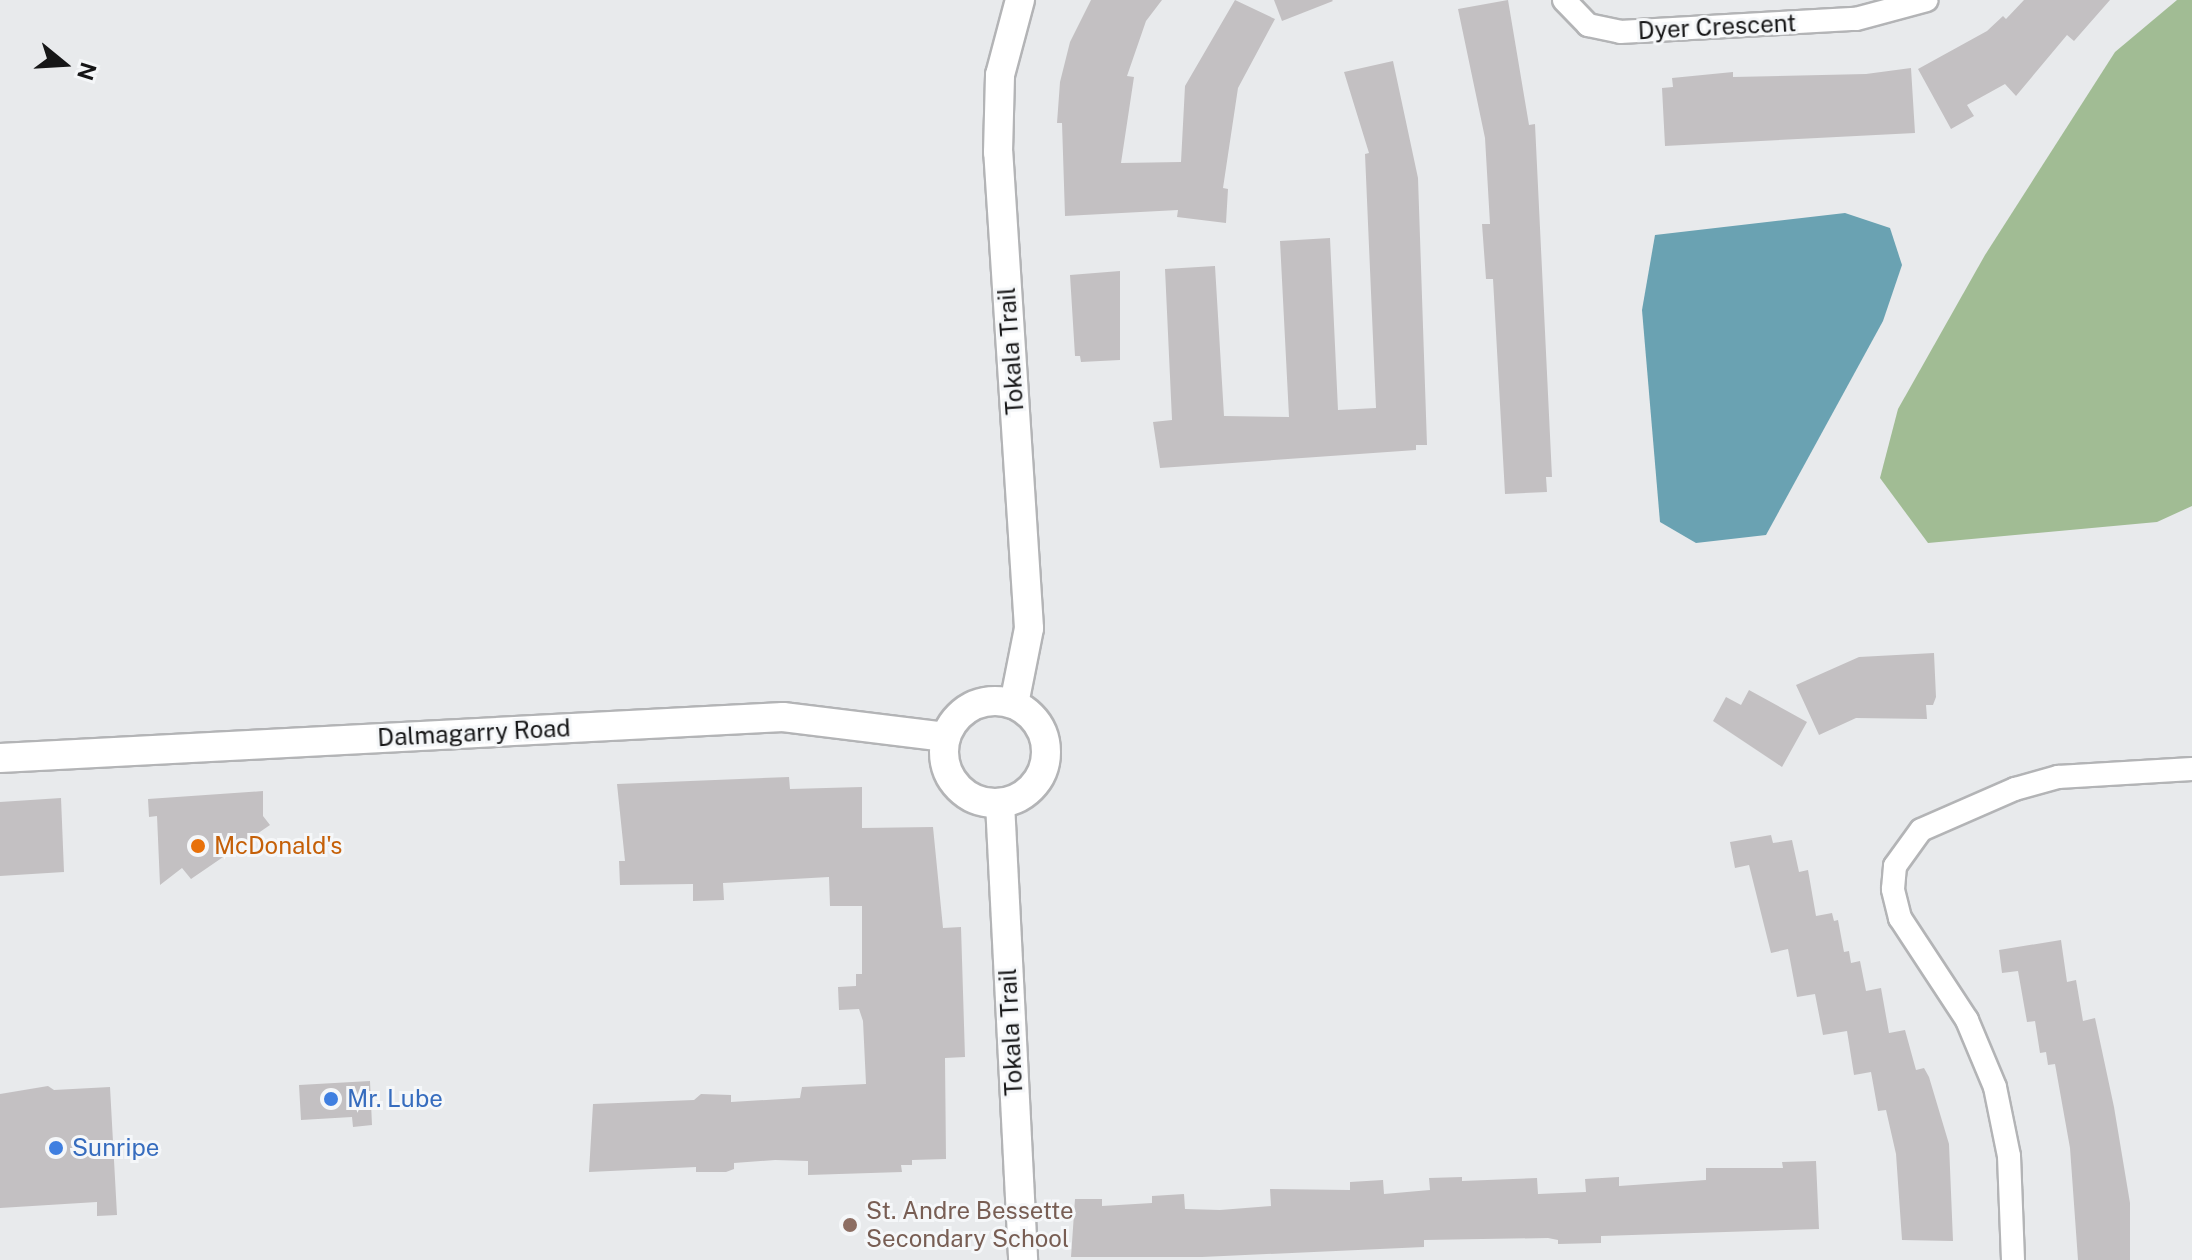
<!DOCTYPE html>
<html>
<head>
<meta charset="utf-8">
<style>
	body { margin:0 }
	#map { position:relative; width:2192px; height:1260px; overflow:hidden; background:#e8eaec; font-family:"Public Sans",sans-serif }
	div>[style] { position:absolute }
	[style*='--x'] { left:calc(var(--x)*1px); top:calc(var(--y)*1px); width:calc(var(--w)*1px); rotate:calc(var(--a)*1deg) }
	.forest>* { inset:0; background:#a1bc94 }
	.water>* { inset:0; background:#6aa2b2 }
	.building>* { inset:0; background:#c3c0c2 }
	.roads { filter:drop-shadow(2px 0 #b3b4b6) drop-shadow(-2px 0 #b3b4b6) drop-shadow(0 2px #b3b4b6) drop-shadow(0 -2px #b3b4b6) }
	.minor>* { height:22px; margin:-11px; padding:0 11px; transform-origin:11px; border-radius:11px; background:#fff }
	.tertiary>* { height:28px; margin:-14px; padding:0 14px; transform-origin:14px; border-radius:14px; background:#fff }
	.tertiary>.ring { margin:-14px; padding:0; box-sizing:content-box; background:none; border:28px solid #fff; border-radius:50% }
	.dots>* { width:22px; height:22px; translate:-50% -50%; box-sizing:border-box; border:4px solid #f5f7f9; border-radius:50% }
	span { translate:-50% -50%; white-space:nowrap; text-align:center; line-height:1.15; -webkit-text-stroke:6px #f5f7f9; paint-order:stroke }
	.street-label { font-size:24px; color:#161617 }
	.food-label { font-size:24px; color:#c56008 }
	.left { translate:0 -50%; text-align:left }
	.shop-label { font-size:24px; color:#366cbe }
	.education-label { font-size:24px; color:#785e54 }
	.north { position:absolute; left:24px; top:24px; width:80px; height:80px; -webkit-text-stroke:6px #f5f7f9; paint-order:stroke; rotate:108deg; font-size:22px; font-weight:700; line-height:32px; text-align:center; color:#161617 }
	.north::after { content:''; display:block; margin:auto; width:28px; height:36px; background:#161617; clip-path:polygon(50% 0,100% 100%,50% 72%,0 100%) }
</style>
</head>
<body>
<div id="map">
	<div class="forest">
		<i style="clip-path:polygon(2177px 0,2192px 0,2192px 506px,2157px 522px,1928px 543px,1880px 478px,1898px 409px,1985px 255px,2115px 52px)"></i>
	</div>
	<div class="water">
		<i style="clip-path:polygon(1845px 213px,1890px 228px,1902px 265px,1883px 321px,1766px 535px,1696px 543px,1660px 522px,1642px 310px,1655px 235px)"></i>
	</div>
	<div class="building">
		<i style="clip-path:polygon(1091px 0,1162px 0,1146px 21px,1127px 76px,1134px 77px,1121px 163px,1181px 162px,1185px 86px,1235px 0,1275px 19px,1238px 88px,1223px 188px,1228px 189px,1226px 223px,1177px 217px,1178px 210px,1065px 216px,1062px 123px,1057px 123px,1060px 82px,1070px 42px)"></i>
		<i style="clip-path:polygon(1274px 0,1332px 0,1333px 1px,1282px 21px)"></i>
		<i style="clip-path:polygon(1508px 0,1529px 125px,1535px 124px,1552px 477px,1546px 477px,1547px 492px,1505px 494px,1493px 279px,1486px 279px,1482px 224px,1490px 224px,1485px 138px,1458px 9px)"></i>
		<i style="clip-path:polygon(2024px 0,2110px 0,2074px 41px,2067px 35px,2016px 96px,2005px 84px,1967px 105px,1974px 116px,1951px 129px,1918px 69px,1987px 31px,2003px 16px,2006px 19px)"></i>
		<i style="clip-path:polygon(1393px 61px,1418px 178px,1427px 445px,1416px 445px,1416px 450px,1160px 468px,1153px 422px,1172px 420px,1165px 269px,1215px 266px,1224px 416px,1289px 417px,1280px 241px,1330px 238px,1338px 410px,1376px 408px,1365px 154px,1369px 153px,1344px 72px)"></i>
		<i style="clip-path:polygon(1911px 68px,1915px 133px,1665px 146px,1662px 88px,1673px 87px,1672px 78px,1733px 72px,1733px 77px,1866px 74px)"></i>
		<i style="clip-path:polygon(1120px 271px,1120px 360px,1081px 362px,1080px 356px,1075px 356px,1070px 275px)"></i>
		<i style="clip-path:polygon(1934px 653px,1936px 697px,1933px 705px,1926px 705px,1927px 719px,1856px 718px,1819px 735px,1796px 685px,1859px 657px)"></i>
		<i style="clip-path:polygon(1749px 690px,1807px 722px,1782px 767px,1713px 721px,1726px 697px,1741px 705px)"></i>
		<i style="clip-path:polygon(789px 777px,790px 789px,862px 787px,862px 828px,933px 827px,943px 928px,961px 927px,965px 1057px,945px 1058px,946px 1159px,912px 1160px,912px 1165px,901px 1165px,902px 1172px,808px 1175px,808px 1161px,775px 1160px,734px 1163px,734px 1169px,726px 1172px,696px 1172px,696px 1167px,589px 1172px,593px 1104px,694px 1100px,701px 1094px,731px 1095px,731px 1102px,800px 1098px,802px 1087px,866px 1084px,863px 1021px,859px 1009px,839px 1010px,838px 987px,856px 986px,856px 974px,862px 974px,862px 906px,830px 906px,829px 877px,723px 883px,724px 900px,693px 901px,693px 884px,620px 885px,619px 861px,625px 861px,617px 784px)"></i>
		<i style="clip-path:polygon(263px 791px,263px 816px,270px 825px,191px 879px,182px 868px,160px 885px,157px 816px,149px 817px,148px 799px)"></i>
		<i style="clip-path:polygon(61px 798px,64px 872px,0 876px,0 802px)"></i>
		<i style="clip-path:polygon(1771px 835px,1773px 843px,1792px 840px,1799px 872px,1808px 870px,1816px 916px,1832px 913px,1834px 921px,1838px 920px,1844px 952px,1849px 951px,1851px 963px,1860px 961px,1866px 991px,1881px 988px,1889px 1033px,1905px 1030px,1916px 1070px,1924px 1068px,1929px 1077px,1949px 1144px,1953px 1241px,1902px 1240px,1896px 1154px,1886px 1110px,1878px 1111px,1871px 1072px,1854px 1075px,1847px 1031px,1823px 1035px,1815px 994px,1797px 997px,1788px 949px,1771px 953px,1749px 865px,1735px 868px,1730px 842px)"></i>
		<i style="clip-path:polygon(2061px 940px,2067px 982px,2076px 980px,2083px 1021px,2095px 1018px,2114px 1107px,2130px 1203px,2130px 1260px,2078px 1260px,2070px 1148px,2055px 1064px,2048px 1065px,2046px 1052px,2040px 1053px,2035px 1021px,2027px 1022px,2018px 971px,2002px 973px,1999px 950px)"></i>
		<i style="clip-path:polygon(370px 1081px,372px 1125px,353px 1127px,352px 1117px,301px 1120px,299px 1085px)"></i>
		<i style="clip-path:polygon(48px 1086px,54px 1090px,110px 1087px,117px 1215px,97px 1216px,97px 1202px,0 1208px,0 1094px)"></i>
		<i style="clip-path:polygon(1816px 1161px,1819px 1229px,1601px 1236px,1601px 1243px,1558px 1244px,1558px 1240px,1548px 1238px,1424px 1240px,1424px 1247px,1202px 1257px,1071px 1257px,1075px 1199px,1102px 1199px,1102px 1206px,1152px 1203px,1152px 1196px,1184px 1194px,1185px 1209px,1220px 1210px,1271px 1206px,1270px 1189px,1350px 1190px,1350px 1182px,1383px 1180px,1384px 1194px,1430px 1190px,1429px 1178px,1462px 1177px,1462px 1181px,1537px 1178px,1538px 1194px,1586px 1192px,1585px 1179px,1619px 1177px,1619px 1186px,1706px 1180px,1706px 1168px,1783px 1168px,1782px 1162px)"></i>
	</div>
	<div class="roads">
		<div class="minor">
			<i style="--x:1564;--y:0;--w:35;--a:46"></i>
			<i style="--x:1588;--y:25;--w:33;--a:12"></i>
			<i style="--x:1620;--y:32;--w:236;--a:-3.2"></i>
			<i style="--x:1856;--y:19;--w:73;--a:-15"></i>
			<i style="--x:2013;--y:1260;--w:104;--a:-92.2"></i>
			<i style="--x:2009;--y:1156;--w:70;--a:-101.5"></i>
			<i style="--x:1995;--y:1087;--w:73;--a:-112.7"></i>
			<i style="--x:1967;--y:1020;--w:122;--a:-123.3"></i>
			<i style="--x:1900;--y:918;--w:30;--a:-104"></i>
			<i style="--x:1893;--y:889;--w:23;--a:-85"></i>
			<i style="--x:1895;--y:866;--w:44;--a:-54.2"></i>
			<i style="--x:1921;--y:830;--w:103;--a:-23.6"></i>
			<i style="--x:2015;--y:789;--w:45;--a:-15.6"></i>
			<i style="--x:2058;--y:777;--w:134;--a:-3.4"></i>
		</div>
		<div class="tertiary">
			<i class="ring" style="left:944px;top:701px;width:74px;height:74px"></i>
			<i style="--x:1014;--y:704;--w:77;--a:-78.8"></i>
			<i style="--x:1029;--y:628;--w:477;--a:-93.7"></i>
			<i style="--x:998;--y:152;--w:77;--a:-88.5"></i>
			<i style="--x:1000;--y:75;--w:78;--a:-75.1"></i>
			<i style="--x:0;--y:758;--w:784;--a:-3"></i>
			<i style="--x:783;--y:717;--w:164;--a:7"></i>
			<i style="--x:1000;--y:803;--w:458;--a:87.1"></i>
		</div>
	</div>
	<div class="dots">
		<i style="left:198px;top:846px;background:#e8710a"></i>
		<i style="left:331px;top:1099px;background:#3f7fe0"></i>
		<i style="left:56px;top:1148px;background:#3f7fe0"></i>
		<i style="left:850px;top:1225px;background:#8d6e63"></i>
	</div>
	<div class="street-label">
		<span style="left:1717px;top:27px;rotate:-3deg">Dyer Crescent</span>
		<span style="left:1011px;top:351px;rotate:-94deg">Tokala Trail</span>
		<span style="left:474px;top:733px;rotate:-3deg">Dalmagarry Road</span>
		<span style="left:1011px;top:1032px;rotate:-93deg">Tokala Trail</span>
	</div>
	<div class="food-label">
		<span class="left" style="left:214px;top:846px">McDonald's</span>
	</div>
	<div class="shop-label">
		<span class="left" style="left:347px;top:1099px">Mr. Lube</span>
		<span class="left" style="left:72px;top:1148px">Sunripe</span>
	</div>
	<div class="education-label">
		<span class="left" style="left:866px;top:1225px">St. Andre Bessette<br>Secondary School</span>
	</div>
	<div class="north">N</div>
</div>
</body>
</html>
